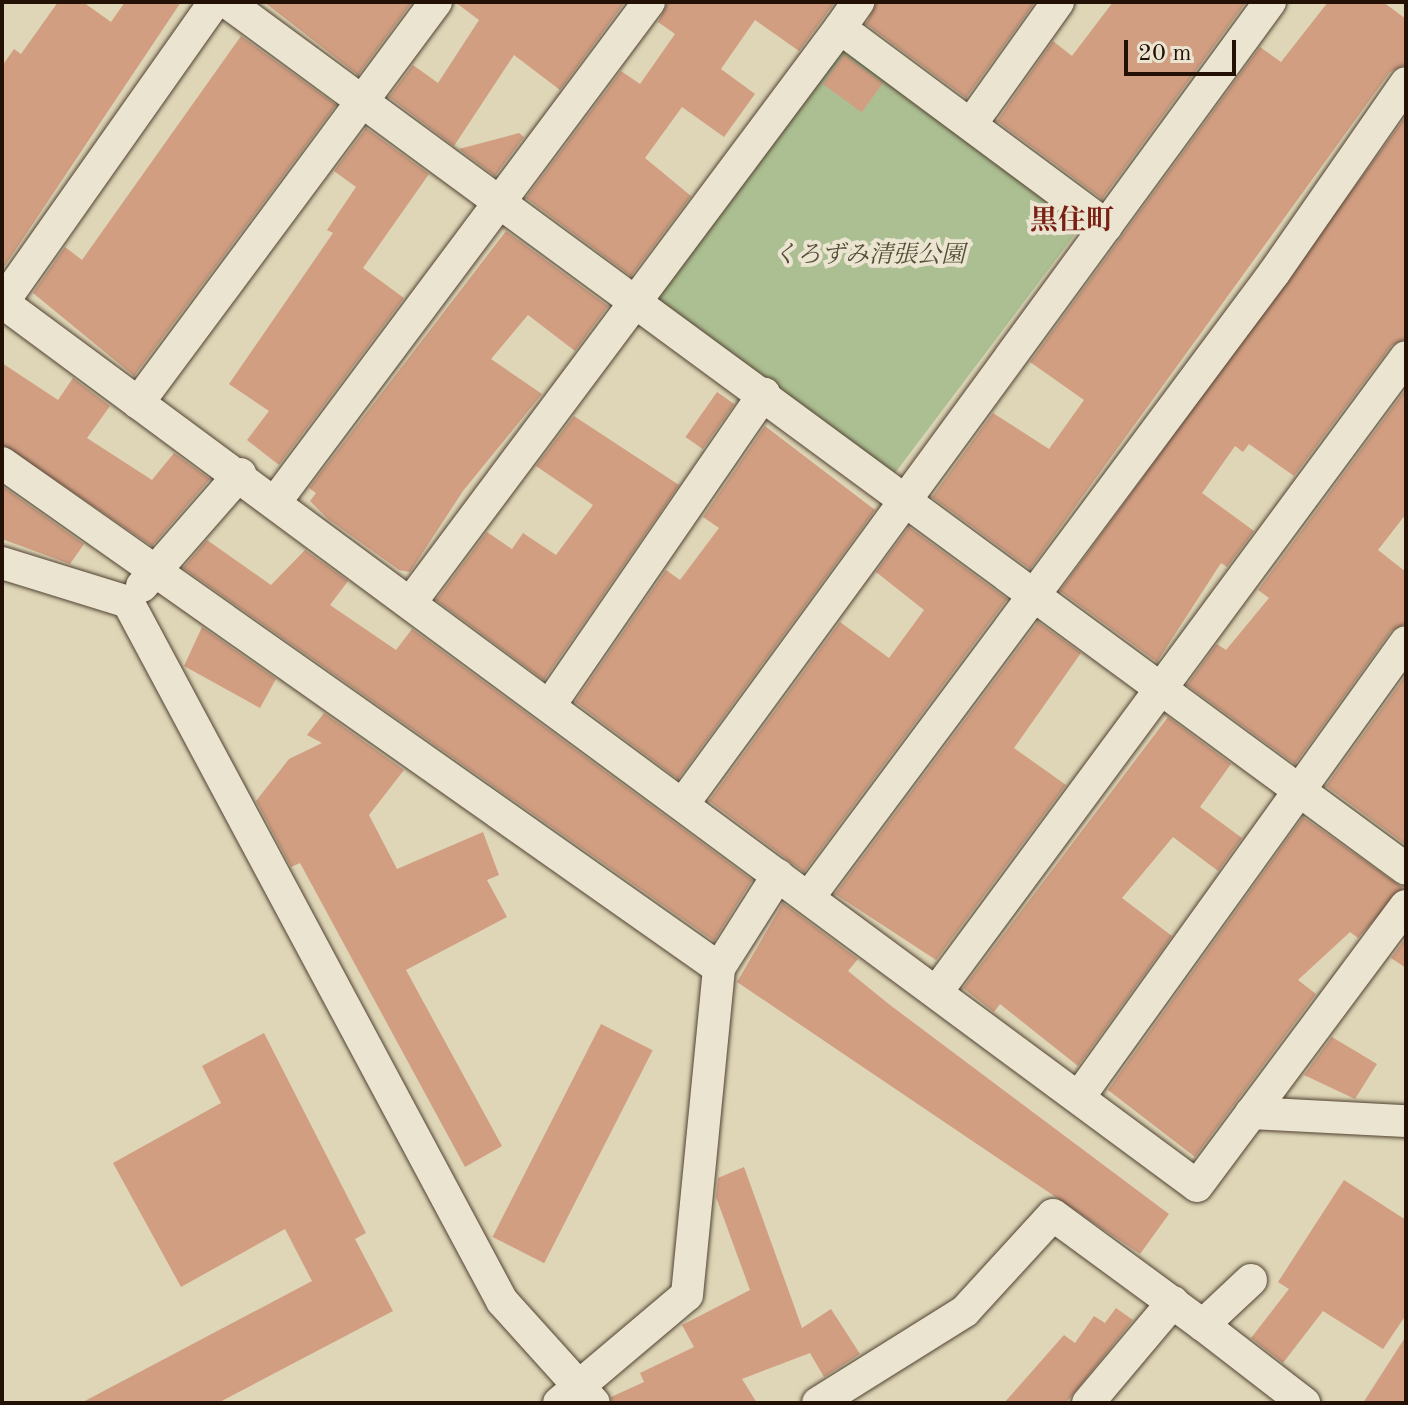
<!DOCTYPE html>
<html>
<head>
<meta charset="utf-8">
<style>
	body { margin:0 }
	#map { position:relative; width:1408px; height:1405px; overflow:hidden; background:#ded6b7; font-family:"Old Standard TT","Noto Serif JP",serif }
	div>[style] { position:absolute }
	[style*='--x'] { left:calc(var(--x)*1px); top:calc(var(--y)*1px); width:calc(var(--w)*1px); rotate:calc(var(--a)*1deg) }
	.green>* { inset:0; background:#acbf92; transform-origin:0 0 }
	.building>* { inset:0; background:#d19e82; transform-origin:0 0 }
	.roads { filter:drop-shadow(0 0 2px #524232) drop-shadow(0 0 2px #524232) }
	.street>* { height:32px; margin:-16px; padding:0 16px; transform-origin:16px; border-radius:16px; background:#eae4d0 }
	span { translate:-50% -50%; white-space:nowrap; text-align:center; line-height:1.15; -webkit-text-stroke:8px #eae4d0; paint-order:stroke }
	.park-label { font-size:24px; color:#544e36; font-style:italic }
	.quarter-label { font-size:28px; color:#7a1f14; font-weight:700 }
	.frame { position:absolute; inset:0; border:4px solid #241105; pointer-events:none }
	.scale { position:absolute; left:1124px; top:40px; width:112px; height:36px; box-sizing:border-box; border:4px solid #241105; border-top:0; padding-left:10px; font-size:24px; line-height:28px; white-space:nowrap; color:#241105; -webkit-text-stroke:6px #eae4d0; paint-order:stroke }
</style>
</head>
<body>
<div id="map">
	<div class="green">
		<div style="left:842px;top:45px;width:300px;height:315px;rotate:37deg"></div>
	</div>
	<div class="building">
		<div style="clip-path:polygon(58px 2px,83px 2px,111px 22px,125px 2px,181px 2px,2px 270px,2px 66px,14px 49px,21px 54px)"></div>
		<div style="clip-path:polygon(264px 2px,412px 2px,358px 75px)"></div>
		<div style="clip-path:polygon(455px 2px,625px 2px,560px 90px,514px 55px,454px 146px,389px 97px,413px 65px,438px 83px,479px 20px)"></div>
		<div style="clip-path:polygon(668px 2px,835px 2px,799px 51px,755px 20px,721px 69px,755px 94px,724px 137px,682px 107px,645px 158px,691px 196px,631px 276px,526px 198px,621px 71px,640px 84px,675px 34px,658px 22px)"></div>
		<div style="clip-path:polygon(877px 2px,1035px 2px,966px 98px,866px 24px)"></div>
		<div style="clip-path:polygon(1113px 2px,1246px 2px,1102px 199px,997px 121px,1053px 41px,1072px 56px)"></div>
		<div style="clip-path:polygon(1328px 2px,1383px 2px,1406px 19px,1406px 64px,1390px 72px,1030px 569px,932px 497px,993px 413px,1049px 449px,1084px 400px,1030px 362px,1260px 47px,1281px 62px)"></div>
		<div style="clip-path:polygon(241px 36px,336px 105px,134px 376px,33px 293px,65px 247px,82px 260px)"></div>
		<div style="left:844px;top:55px;width:48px;height:36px;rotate:36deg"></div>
		<div style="clip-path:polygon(1406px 116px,1406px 338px,1391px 346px,1294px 476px,1249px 444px,1243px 452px,1235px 446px,1202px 493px,1254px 531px,1227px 567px,1221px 563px,1157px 662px,1060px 591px)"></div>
		<div style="clip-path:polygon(366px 128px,429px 174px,363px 268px,404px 298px,279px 465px,247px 440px,269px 411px,229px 384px,333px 233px,327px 230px,356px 187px,334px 171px)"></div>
		<div style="clip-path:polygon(519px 133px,524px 137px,495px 176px,459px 149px)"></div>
		<div style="clip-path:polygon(506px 231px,608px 306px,575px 351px,528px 315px,491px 359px,542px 394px,463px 491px,410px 572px,399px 570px,328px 519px,310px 501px,316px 493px,309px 488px)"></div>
		<div style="clip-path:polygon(2px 363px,58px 400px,73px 378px,110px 406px,87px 438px,152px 480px,174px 453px,210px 479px,152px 546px,2px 444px)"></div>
		<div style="clip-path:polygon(1406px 389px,1406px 514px,1378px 550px,1406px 572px,1406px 623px,1391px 631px,1295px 764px,1187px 685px,1217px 644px,1226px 650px,1269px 598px,1258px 590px)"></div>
		<div style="left:717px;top:392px;width:21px;height:55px;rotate:35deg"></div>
		<div style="clip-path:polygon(574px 416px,679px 485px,544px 680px,436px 600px,487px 532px,512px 549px,523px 533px,556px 555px,593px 505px,536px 466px)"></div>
		<div style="clip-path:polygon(765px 426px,875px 510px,678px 779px,575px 702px,666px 570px,680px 580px,719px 528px,703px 517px)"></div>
		<div style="clip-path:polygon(2px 486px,84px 544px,70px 564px,2px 539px)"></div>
		<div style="clip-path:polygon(909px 527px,1007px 599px,804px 872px,709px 801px,840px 622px,889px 658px,924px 610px,876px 572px)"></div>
		<div style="clip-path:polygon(207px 540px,271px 585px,305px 550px,348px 581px,330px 605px,396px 650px,412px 629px,752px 880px,714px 941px,183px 568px)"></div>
		<div style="clip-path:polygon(1038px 622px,1081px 653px,1014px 748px,1066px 785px,936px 960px,835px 894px)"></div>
		<div style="clip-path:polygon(202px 627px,276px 679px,260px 708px,184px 666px)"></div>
		<div style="clip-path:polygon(1406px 675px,1406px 845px,1326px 786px)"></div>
		<div style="clip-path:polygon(324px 713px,404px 770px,369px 815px,397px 869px,483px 832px,499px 875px,487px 880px,507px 917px,406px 970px,502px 1146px,465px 1167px,300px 863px,291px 867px,256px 801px,289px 759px,322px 743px,307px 735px)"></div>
		<div style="clip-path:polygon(1168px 717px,1231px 764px,1200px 807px,1242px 838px,1218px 871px,1173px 837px,1122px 898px,1172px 936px,1078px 1066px,1000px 1004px,994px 1012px,963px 988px)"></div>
		<div style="clip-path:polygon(1303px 817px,1403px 888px,1358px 938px,1350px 932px,1298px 980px,1316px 994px,1195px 1157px,1108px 1090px)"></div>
		<div style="clip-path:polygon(783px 903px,858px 959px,848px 971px,890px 1005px,1169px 1214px,1140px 1254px,737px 982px)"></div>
		<div style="clip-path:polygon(1406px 938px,1406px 968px,1391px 958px)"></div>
		<div style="left:601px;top:1024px;width:58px;height:239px;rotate:27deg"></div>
		<div style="clip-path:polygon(264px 1033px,366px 1233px,355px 1239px,393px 1311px,218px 1403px,81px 1403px,312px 1281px,285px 1229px,181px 1287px,113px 1163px,221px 1103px,202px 1066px)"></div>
		<div style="clip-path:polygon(1332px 1037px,1377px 1064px,1355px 1099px,1304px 1075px)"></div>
		<div style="clip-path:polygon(744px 1167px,802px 1328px,831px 1309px,860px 1354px,824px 1377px,810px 1353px,742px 1379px,757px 1403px,612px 1403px,611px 1397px,644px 1382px,640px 1373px,694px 1347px,682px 1325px,750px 1290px,716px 1197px,718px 1178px)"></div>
		<div style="clip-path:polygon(1344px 1180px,1406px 1220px,1406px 1315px,1383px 1349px,1323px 1311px,1283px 1363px,1251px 1338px,1289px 1289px,1278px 1282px)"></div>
		<div style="clip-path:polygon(1116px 1308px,1133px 1320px,1066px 1403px,1004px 1403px,1064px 1335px,1075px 1343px,1094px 1316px,1105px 1323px)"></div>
		<div style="clip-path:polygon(1406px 1336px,1406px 1403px,1363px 1403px)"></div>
	</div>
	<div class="roads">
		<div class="street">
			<div style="--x:227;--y:2;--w:1463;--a:36.33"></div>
			<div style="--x:840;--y:28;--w:32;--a:-55"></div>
			<div style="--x:971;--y:124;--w:150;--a:-54.5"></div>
			<div style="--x:2;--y:302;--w:1486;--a:36.49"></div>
			<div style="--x:1197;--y:1186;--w:349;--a:-53.3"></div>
			<div style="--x:3;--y:302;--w:367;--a:-54.8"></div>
			<div style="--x:138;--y:403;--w:500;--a:-53.4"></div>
			<div style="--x:2;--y:463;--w:877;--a:35.16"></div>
			<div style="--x:276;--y:501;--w:623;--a:-53.22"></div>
			<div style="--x:2;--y:563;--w:132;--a:17.2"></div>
			<div style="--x:128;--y:602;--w:793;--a:61.85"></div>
			<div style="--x:502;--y:1301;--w:137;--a:48"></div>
			<div style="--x:142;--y:586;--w:149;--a:-48.8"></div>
			<div style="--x:411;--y:602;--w:717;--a:-53.23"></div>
			<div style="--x:840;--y:28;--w:332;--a:36.6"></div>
			<div style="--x:550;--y:705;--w:378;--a:-55.5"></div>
			<div style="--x:683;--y:804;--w:994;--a:-53.8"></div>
			<div style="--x:809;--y:897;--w:778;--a:-53.31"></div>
			<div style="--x:1274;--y:273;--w:231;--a:-55.2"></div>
			<div style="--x:938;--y:990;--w:787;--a:-53.52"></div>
			<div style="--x:1079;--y:1097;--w:560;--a:-54.3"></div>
			<div style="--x:1251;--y:1113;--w:155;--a:3"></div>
			<div style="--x:1251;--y:1280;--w:66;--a:136.8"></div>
			<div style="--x:1203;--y:1325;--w:128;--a:37.7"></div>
			<div style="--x:559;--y:1403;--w:167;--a:-40.2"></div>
			<div style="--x:687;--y:1295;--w:329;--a:-84.4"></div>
			<div style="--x:719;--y:968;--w:110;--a:-57.6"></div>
			<div style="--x:818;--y:1403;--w:173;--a:-32"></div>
			<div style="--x:965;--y:1311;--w:130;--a:-47.5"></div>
			<div style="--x:1053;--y:1215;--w:186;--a:36.3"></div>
			<div style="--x:1088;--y:1403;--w:132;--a:-49.9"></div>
		</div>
	</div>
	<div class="park-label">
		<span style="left:869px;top:257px">くろずみ清張公園</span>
	</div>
	<div class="quarter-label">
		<span style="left:1072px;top:222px">黒住町</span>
	</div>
	<div class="frame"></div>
	<div class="scale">20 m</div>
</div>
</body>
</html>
